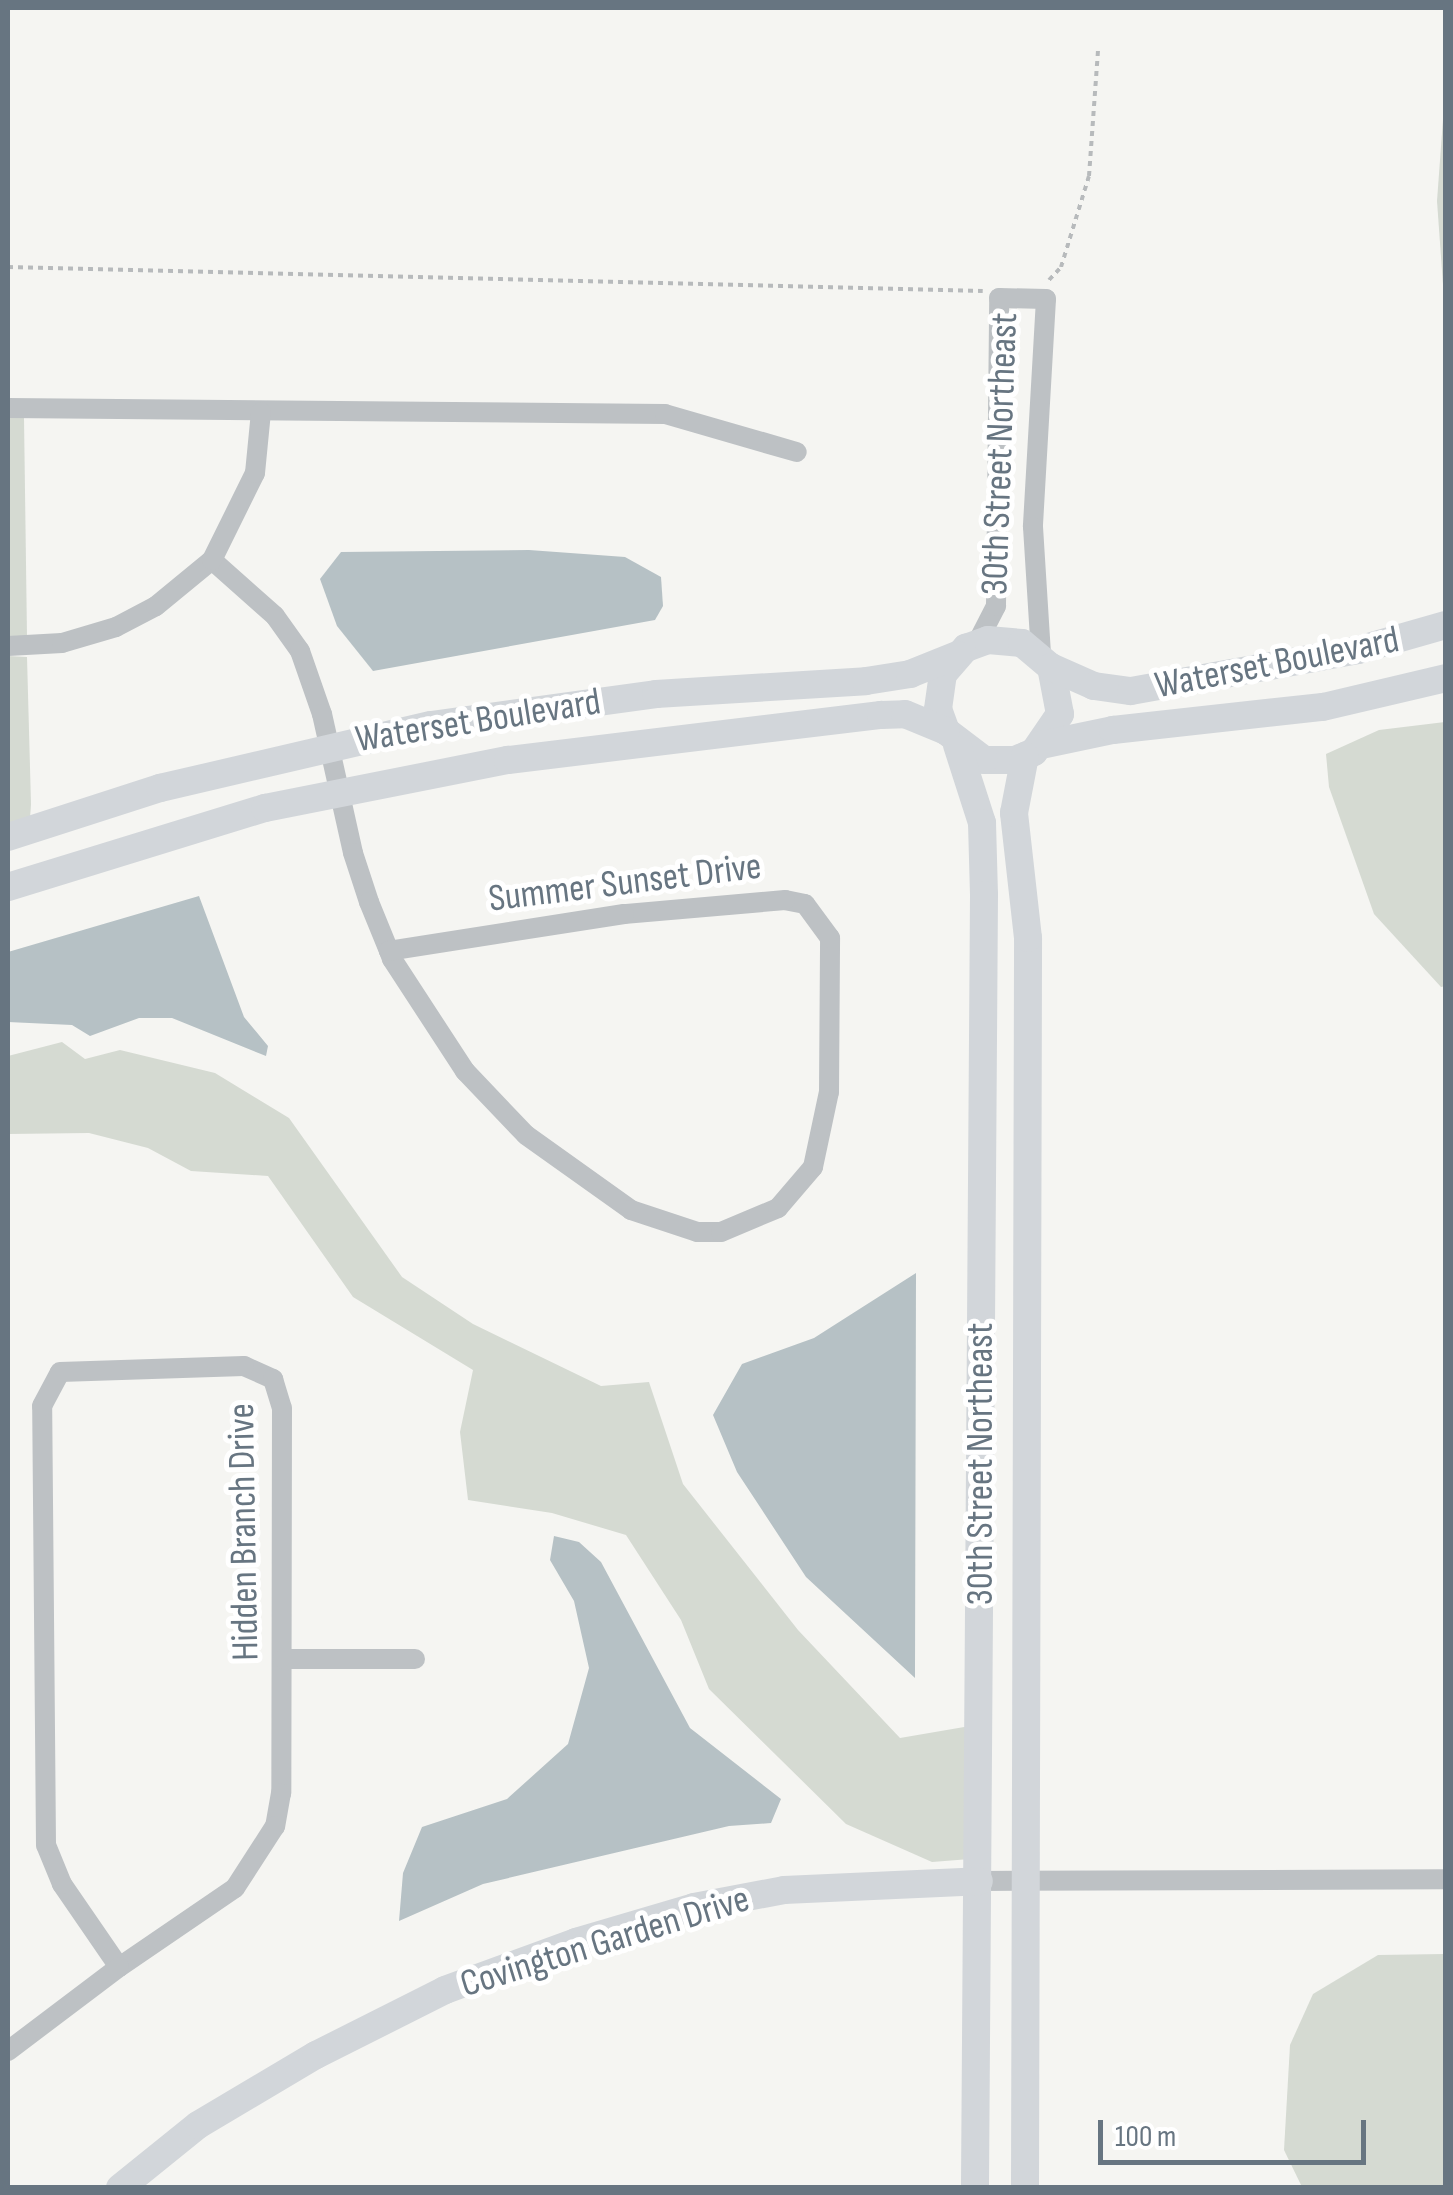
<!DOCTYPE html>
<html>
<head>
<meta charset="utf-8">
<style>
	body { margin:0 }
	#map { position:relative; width:1453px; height:2195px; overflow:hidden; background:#f5f5f2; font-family:"Sofia Sans Condensed",sans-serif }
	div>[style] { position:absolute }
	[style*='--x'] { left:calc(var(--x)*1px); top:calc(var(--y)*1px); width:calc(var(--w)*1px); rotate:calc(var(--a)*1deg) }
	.green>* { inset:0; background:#d5dad2 }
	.water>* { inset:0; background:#b6c1c5 }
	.path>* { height:4px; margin-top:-2px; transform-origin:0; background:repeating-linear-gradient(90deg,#b7babc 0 5px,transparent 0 10px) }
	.street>* { height:20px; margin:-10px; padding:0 10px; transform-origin:10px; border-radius:10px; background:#bdc1c4 }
	.secondary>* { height:28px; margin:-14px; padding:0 14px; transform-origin:14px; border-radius:14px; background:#d2d6da }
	span { translate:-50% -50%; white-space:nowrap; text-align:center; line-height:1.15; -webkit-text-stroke:10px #fff; paint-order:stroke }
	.street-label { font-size:38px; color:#677581 }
	.frame { position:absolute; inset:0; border:10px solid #677581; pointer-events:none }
	.scale { position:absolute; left:1098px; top:2120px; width:268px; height:45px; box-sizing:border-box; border:5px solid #677581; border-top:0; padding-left:12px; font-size:30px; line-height:35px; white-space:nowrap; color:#677581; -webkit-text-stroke:8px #fff; paint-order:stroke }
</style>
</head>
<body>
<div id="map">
	<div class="green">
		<div style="clip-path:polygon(1445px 92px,1445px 313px,1437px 201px)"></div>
		<div style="clip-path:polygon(8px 418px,24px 418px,27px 636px,8px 636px)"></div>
		<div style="clip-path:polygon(8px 656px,27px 657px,31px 804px,30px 819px,8px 827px)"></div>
		<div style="clip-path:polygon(1445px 722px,1446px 986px,1441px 987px,1374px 914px,1329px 787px,1326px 754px,1379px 730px)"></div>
		<div style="clip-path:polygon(62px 1042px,85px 1059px,120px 1050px,215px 1073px,289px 1118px,402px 1277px,473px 1324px,601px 1386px,649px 1382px,683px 1484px,798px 1630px,900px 1738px,970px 1726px,970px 1859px,932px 1862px,846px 1824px,709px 1689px,681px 1620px,626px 1535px,552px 1513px,468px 1500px,460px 1432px,473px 1370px,353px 1297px,268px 1176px,191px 1171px,148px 1148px,89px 1133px,8px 1134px,8px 1056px)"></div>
		<div style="clip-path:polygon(1444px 1954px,1445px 2187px,1302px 2187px,1284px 2150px,1290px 2045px,1313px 1994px,1378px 1955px)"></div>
	</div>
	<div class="water">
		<div style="clip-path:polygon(529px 550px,625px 557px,661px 577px,663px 606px,655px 620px,373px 671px,337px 626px,320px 579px,341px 552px)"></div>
		<div style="clip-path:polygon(199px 896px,244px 1017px,268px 1046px,266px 1056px,172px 1018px,139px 1018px,90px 1036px,72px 1025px,8px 1022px,8px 952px)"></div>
		<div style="clip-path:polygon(916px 1273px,915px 1678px,806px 1577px,737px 1472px,713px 1415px,742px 1364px,814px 1338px)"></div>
		<div style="clip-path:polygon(554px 1536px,579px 1542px,601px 1562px,690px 1728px,781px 1799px,771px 1823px,729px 1826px,483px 1884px,399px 1921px,403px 1873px,422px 1827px,507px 1799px,568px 1744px,589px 1668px,574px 1601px,550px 1560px)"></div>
	</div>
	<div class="path">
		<div style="--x:8;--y:267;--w:975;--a:1.41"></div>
		<div style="--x:1049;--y:280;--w:18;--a:-47"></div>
		<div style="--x:1061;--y:267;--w:95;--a:-72.9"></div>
		<div style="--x:1089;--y:176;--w:127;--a:-85.9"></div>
	</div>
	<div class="street">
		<div style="--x:8;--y:408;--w:657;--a:0.52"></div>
		<div style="--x:665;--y:414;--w:137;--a:16.1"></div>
		<div style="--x:212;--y:560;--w:84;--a:41.6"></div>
		<div style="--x:275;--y:616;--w:43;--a:54.5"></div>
		<div style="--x:300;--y:651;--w:67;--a:70.8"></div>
		<div style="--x:322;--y:714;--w:142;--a:77.4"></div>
		<div style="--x:353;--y:853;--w:52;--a:71.9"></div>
		<div style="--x:369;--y:902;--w:53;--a:67.8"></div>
		<div style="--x:389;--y:951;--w:9;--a:69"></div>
		<div style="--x:392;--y:959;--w:134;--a:56.9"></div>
		<div style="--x:465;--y:1071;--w:88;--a:46.4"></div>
		<div style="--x:526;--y:1135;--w:129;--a:35.5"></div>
		<div style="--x:631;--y:1210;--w:70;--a:18.4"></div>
		<div style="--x:697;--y:1232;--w:24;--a:0"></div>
		<div style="--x:721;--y:1232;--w:62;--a:-22.8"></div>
		<div style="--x:778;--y:1208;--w:54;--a:-49.5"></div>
		<div style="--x:813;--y:1167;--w:77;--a:-78"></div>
		<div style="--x:829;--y:1092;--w:154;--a:-89.6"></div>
		<div style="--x:830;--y:938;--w:42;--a:-126.3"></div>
		<div style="--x:805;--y:904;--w:20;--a:-169"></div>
		<div style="--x:785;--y:900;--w:162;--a:175"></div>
		<div style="--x:624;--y:914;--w:238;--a:171.1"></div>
		<div style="--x:977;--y:643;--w:42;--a:-62.8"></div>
		<div style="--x:996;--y:606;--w:308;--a:-89.4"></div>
		<div style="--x:999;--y:298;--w:47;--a:1.2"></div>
		<div style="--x:1046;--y:299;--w:228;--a:93.3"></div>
		<div style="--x:1033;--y:527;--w:128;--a:86.4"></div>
		<div style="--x:8;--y:646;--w:54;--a:-3.2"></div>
		<div style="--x:62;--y:643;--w:56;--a:-16.5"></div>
		<div style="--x:116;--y:627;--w:45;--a:-27.7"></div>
		<div style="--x:156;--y:606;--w:72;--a:-39.4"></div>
		<div style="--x:212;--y:560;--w:97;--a:-63.7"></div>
		<div style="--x:255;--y:473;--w:61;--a:-84.4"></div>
		<div style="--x:244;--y:1366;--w:32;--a:24"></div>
		<div style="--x:273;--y:1379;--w:30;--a:73"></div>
		<div style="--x:282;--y:1408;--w:385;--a:90.1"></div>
		<div style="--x:281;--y:1793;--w:34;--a:100"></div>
		<div style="--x:275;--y:1826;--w:74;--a:122.8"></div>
		<div style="--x:235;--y:1888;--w:140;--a:145.7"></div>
		<div style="--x:119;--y:1967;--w:101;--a:-124.5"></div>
		<div style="--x:62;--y:1884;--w:42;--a:-112.3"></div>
		<div style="--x:46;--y:1845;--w:439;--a:-90.5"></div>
		<div style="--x:42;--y:1406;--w:38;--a:-62"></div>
		<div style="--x:60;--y:1372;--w:184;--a:-1.9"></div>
		<div style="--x:283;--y:1659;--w:132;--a:0"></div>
		<div style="--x:979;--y:1881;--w:467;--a:-0.2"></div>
		<div style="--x:8;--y:2051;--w:139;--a:-37.1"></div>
	</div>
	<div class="secondary">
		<div style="--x:1051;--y:667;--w:48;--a:79.2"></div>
		<div style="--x:1060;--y:714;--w:46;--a:124.4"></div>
		<div style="--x:1034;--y:752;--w:21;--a:157"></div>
		<div style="--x:1015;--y:760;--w:31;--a:180"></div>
		<div style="--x:984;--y:760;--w:48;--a:-142.7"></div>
		<div style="--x:946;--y:731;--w:23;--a:-110"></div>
		<div style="--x:938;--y:709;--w:35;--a:-82"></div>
		<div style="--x:943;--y:674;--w:35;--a:-49"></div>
		<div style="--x:966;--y:648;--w:23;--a:-20"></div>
		<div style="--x:988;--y:640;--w:34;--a:5"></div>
		<div style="--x:1022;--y:643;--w:38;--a:40"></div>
		<div style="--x:1051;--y:667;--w:47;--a:23.8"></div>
		<div style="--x:1094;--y:686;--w:37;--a:8"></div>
		<div style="--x:1131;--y:691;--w:231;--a:-10.2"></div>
		<div style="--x:1358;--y:650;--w:91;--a:-15.9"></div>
		<div style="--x:957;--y:745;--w:82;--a:72.2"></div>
		<div style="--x:982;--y:823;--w:72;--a:88.4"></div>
		<div style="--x:984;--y:895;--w:1293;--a:90.4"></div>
		<div style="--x:1041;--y:745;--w:74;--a:-11.8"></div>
		<div style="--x:1113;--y:730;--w:211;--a:-6.3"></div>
		<div style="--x:1323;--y:707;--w:126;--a:-13.3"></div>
		<div style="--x:8;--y:837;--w:160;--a:-17.9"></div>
		<div style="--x:160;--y:788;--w:278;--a:-13.1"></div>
		<div style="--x:431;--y:725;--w:227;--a:-7.8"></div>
		<div style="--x:656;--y:694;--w:210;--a:-3.5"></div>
		<div style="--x:866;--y:681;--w:45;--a:-9"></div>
		<div style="--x:910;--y:674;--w:51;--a:-22"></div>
		<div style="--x:8;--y:887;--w:269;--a:-17.1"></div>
		<div style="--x:265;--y:808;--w:248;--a:-11.2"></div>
		<div style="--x:508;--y:760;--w:376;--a:-6.9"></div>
		<div style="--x:881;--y:715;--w:24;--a:-2"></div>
		<div style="--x:905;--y:714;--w:44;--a:22.5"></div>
		<div style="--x:120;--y:2188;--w:100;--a:-38.9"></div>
		<div style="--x:198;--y:2125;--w:137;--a:-30.7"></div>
		<div style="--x:316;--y:2055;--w:144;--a:-26.7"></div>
		<div style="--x:445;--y:1990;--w:140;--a:-20.1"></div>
		<div style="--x:576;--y:1942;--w:123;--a:-16.5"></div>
		<div style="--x:694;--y:1907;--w:92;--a:-10.7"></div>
		<div style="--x:784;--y:1890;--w:195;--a:-2.6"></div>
		<div style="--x:1025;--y:2188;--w:1250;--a:-89.86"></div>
		<div style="--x:1028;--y:938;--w:126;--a:-96.4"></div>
		<div style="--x:1014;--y:813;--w:58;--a:-79.1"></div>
	</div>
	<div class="street-label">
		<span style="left:1000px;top:454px;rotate:-88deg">30th Street Northeast</span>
		<span style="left:1277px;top:663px;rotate:-11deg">Waterset Boulevard</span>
		<span style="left:478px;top:721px;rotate:-9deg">Waterset Boulevard</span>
		<span style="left:625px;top:883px;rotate:-7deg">Summer Sunset Drive</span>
		<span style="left:981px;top:1464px;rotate:-90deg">30th Street Northeast</span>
		<span style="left:244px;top:1532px;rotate:-91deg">Hidden Branch Drive</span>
		<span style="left:605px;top:1942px;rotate:-17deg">Covington Garden Drive</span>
	</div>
	<div class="frame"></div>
	<div class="scale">100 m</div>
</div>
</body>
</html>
